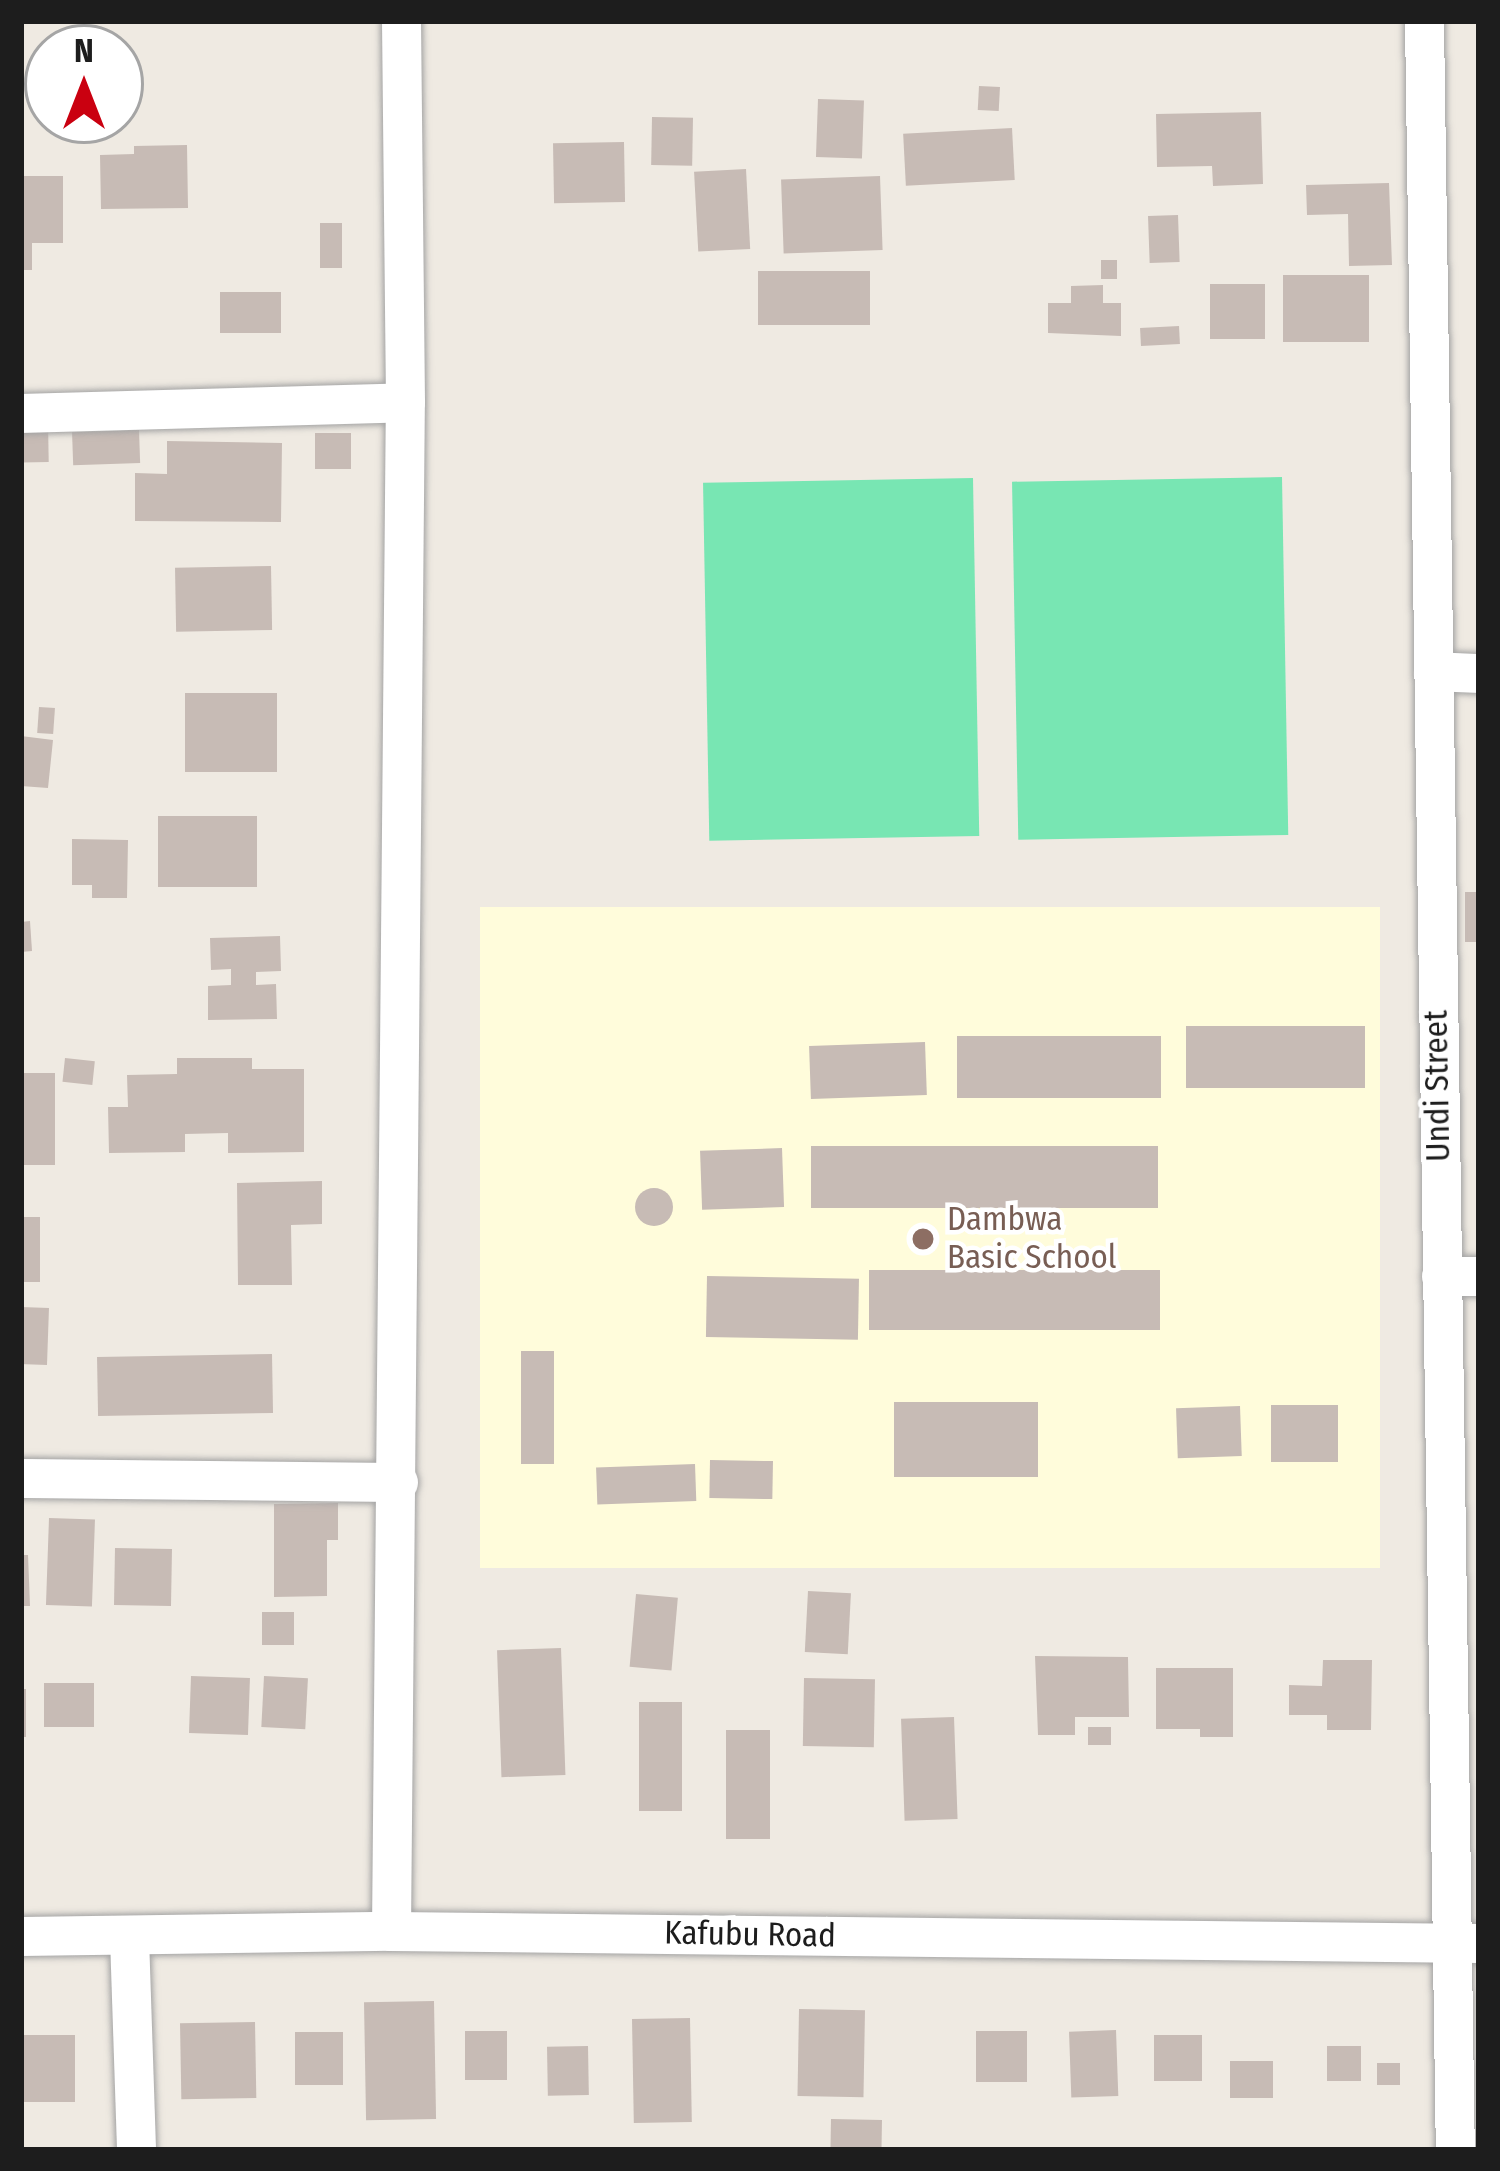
<!DOCTYPE html>
<html>
<head>
<meta charset="utf-8">
<style>
	body { margin:0 }
	#map { position:relative; width:1500px; height:2171px; overflow:hidden; background:#efeae2; font-family:"Fira Sans Condensed",sans-serif }
	div>[style] { position:absolute }
	[style*='--x'] { left:calc(var(--x)*1px); top:calc(var(--y)*1px); width:calc(var(--w)*1px); rotate:calc(var(--a)*1deg) }
	.education>* { inset:0; background:#fffcdb; transform-origin:0 0 }
	.pitch>* { inset:0; background:#78e6b3; transform-origin:0 0 }
	.building>* { inset:0; background:#c7bbb5; transform-origin:0 0 }
	.round { border-radius:50% }
	.roads { filter:drop-shadow(0 0 3px #a4a4a4) drop-shadow(0 0 3px #a4a4a4) }
	.street>* { height:39px; margin:-19.5px; padding:0 19.5px; transform-origin:19.5px; border-radius:19.5px; background:#fff }
	.dots>* { width:33px; height:33px; translate:-50% -50%; box-sizing:border-box; border:6px solid #fff; border-radius:50% }
	span { translate:-50% -50%; white-space:nowrap; text-align:center; line-height:1.15; -webkit-text-stroke:9px #fff; paint-order:stroke }
	.street-label { font-size:33px; color:#1d1d1d }
	.education-label { font-size:33px; color:#785e54 }
	.left { translate:0 -50%; text-align:left }
	.frame { position:absolute; inset:0; border:24px solid #1d1d1d; pointer-events:none }
	.north { position:absolute; left:24px; top:24px; width:120px; height:120px; box-sizing:border-box; background:#fff; border:3px solid #a5a5a5; border-radius:50%; rotate:0deg; font-size:33px; font-weight:700; line-height:48px; text-align:center; color:#1d1d1d }
	.north::after { content:''; display:block; margin:auto; width:42px; height:54px; background:#ca0010; clip-path:polygon(50% 0,100% 100%,50% 72%,0 100%) }
</style>
</head>
<body>
<div id="map">
	<div class="education">
		<div style="left:480px;top:907px;width:900px;height:661px"></div>
	</div>
	<div class="pitch">
		<div style="left:1282px;top:477px;width:358px;height:270px;rotate:89deg"></div>
		<div style="left:973px;top:478px;width:358px;height:270px;rotate:89deg"></div>
	</div>
	<div class="building">
		<div style="left:979px;top:86px;width:21px;height:24px;rotate:3deg"></div>
		<div style="left:818px;top:99px;width:46px;height:58px;rotate:2deg"></div>
		<div style="clip-path:polygon(1261px 112px,1263px 184px,1213px 186px,1212px 166px,1157px 167px,1156px 114px)"></div>
		<div style="left:652px;top:117px;width:41px;height:48px;rotate:1deg"></div>
		<div style="left:1012px;top:128px;width:52px;height:109px;rotate:87deg"></div>
		<div style="left:624px;top:142px;width:60px;height:71px;rotate:89deg"></div>
		<div style="clip-path:polygon(187px 145px,188px 208px,101px 209px,100px 155px,134px 154px,134px 146px)"></div>
		<div style="left:746px;top:169px;width:80px;height:52px;rotate:87deg"></div>
		<div style="clip-path:polygon(21px 176px,63px 176px,63px 243px,32px 243px,32px 270px,21px 270px)"></div>
		<div style="left:880px;top:176px;width:74px;height:99px;rotate:88deg"></div>
		<div style="clip-path:polygon(1389px 183px,1392px 265px,1349px 266px,1348px 214px,1307px 215px,1306px 185px)"></div>
		<div style="left:1178px;top:215px;width:47px;height:30px;rotate:88deg"></div>
		<div style="left:320px;top:223px;width:22px;height:45px"></div>
		<div style="left:1101px;top:260px;width:16px;height:19px"></div>
		<div style="left:758px;top:271px;width:112px;height:54px"></div>
		<div style="left:1369px;top:275px;width:67px;height:86px;rotate:90deg"></div>
		<div style="left:1265px;top:284px;width:55px;height:55px;rotate:90deg"></div>
		<div style="clip-path:polygon(1103px 285px,1103px 303px,1121px 303px,1121px 336px,1048px 333px,1048px 303px,1071px 303px,1071px 286px)"></div>
		<div style="left:220px;top:292px;width:61px;height:41px"></div>
		<div style="left:1179px;top:326px;width:18px;height:39px;rotate:87deg"></div>
		<div style="left:48px;top:421px;width:41px;height:27px;rotate:89deg"></div>
		<div style="left:139px;top:430px;width:33px;height:67px;rotate:88deg"></div>
		<div style="left:315px;top:433px;width:36px;height:36px"></div>
		<div style="clip-path:polygon(167px 441px,282px 443px,281px 522px,135px 521px,135px 473px,167px 474px)"></div>
		<div style="left:271px;top:566px;width:64px;height:96px;rotate:89deg"></div>
		<div style="left:277px;top:693px;width:79px;height:92px;rotate:90deg"></div>
		<div style="left:39px;top:707px;width:16px;height:26px;rotate:4deg"></div>
		<div style="clip-path:polygon(21px 736px,53px 740px,48px 788px,21px 786px)"></div>
		<div style="left:158px;top:816px;width:99px;height:71px"></div>
		<div style="clip-path:polygon(72px 839px,128px 840px,127px 898px,92px 898px,92px 885px,72px 885px)"></div>
		<div style="left:1465px;top:892px;width:14px;height:50px"></div>
		<div style="clip-path:polygon(30px 921px,32px 951px,21px 952px,21px 922px)"></div>
		<div style="clip-path:polygon(280px 936px,281px 971px,256px 972px,256px 985px,276px 984px,277px 1019px,208px 1020px,208px 986px,231px 985px,231px 969px,211px 970px,210px 938px)"></div>
		<div style="left:1186px;top:1026px;width:179px;height:62px"></div>
		<div style="left:1161px;top:1036px;width:62px;height:204px;rotate:90deg"></div>
		<div style="left:925px;top:1042px;width:53px;height:116px;rotate:88deg"></div>
		<div style="left:65px;top:1058px;width:30px;height:24px;rotate:6deg"></div>
		<div style="clip-path:polygon(177px 1058px,252px 1058px,252px 1069px,304px 1069px,304px 1152px,228px 1153px,228px 1133px,185px 1134px,185px 1152px,109px 1153px,108px 1107px,128px 1107px,127px 1075px,177px 1074px)"></div>
		<div style="left:21px;top:1073px;width:34px;height:92px"></div>
		<div style="left:1158px;top:1146px;width:62px;height:347px;rotate:90deg"></div>
		<div style="left:782px;top:1148px;width:59px;height:82px;rotate:88deg"></div>
		<div style="clip-path:polygon(322px 1181px,322px 1224px,291px 1225px,292px 1285px,238px 1285px,237px 1183px)"></div>
		<div class="round" style="left:635px;top:1188px;width:38px;height:38px"></div>
		<div style="left:21px;top:1217px;width:19px;height:65px"></div>
		<div style="left:869px;top:1270px;width:291px;height:60px"></div>
		<div style="left:707px;top:1276px;width:152px;height:61px;rotate:1deg"></div>
		<div style="left:21px;top:1307px;width:28px;height:57px;rotate:2deg"></div>
		<div style="left:521px;top:1351px;width:33px;height:113px"></div>
		<div style="left:272px;top:1354px;width:59px;height:175px;rotate:89deg"></div>
		<div style="left:894px;top:1402px;width:144px;height:75px"></div>
		<div style="left:1271px;top:1405px;width:67px;height:57px"></div>
		<div style="left:1240px;top:1406px;width:50px;height:64px;rotate:88deg"></div>
		<div style="left:710px;top:1460px;width:63px;height:38px;rotate:1deg"></div>
		<div style="left:695px;top:1464px;width:37px;height:99px;rotate:88deg"></div>
		<div style="clip-path:polygon(338px 1503px,338px 1540px,327px 1540px,327px 1596px,274px 1597px,274px 1504px)"></div>
		<div style="left:49px;top:1518px;width:46px;height:87px;rotate:2deg"></div>
		<div style="left:115px;top:1548px;width:57px;height:57px;rotate:1deg"></div>
		<div style="clip-path:polygon(21px 1555px,28px 1555px,30px 1606px,21px 1606px)"></div>
		<div style="left:808px;top:1591px;width:43px;height:61px;rotate:3deg"></div>
		<div style="left:636px;top:1594px;width:42px;height:73px;rotate:5deg"></div>
		<div style="left:262px;top:1612px;width:32px;height:33px"></div>
		<div style="left:561px;top:1648px;width:127px;height:64px;rotate:88deg"></div>
		<div style="clip-path:polygon(1035px 1656px,1128px 1657px,1129px 1717px,1075px 1717px,1075px 1735px,1038px 1735px)"></div>
		<div style="clip-path:polygon(1323px 1660px,1372px 1660px,1371px 1730px,1327px 1730px,1327px 1715px,1289px 1715px,1289px 1685px,1322px 1686px)"></div>
		<div style="clip-path:polygon(1156px 1668px,1233px 1668px,1233px 1737px,1200px 1737px,1200px 1729px,1156px 1729px)"></div>
		<div style="left:191px;top:1676px;width:59px;height:57px;rotate:2deg"></div>
		<div style="left:264px;top:1676px;width:44px;height:51px;rotate:3deg"></div>
		<div style="left:804px;top:1678px;width:71px;height:68px;rotate:1deg"></div>
		<div style="left:44px;top:1683px;width:50px;height:44px"></div>
		<div style="left:21px;top:1689px;width:5px;height:48px"></div>
		<div style="left:639px;top:1702px;width:43px;height:109px"></div>
		<div style="left:954px;top:1717px;width:102px;height:53px;rotate:88deg"></div>
		<div style="left:1088px;top:1727px;width:23px;height:18px"></div>
		<div style="left:726px;top:1730px;width:44px;height:109px"></div>
		<div style="left:434px;top:2001px;width:118px;height:70px;rotate:89deg"></div>
		<div style="left:799px;top:2009px;width:66px;height:87px;rotate:1deg"></div>
		<div style="left:690px;top:2018px;width:104px;height:58px;rotate:89deg"></div>
		<div style="left:255px;top:2022px;width:76px;height:75px;rotate:89deg"></div>
		<div style="left:1116px;top:2030px;width:66px;height:47px;rotate:88deg"></div>
		<div style="left:465px;top:2031px;width:42px;height:49px"></div>
		<div style="left:976px;top:2031px;width:51px;height:51px"></div>
		<div style="left:295px;top:2032px;width:48px;height:53px"></div>
		<div style="left:21px;top:2035px;width:54px;height:67px"></div>
		<div style="left:1154px;top:2035px;width:48px;height:46px"></div>
		<div style="left:588px;top:2046px;width:49px;height:41px;rotate:89deg"></div>
		<div style="left:1327px;top:2046px;width:34px;height:35px"></div>
		<div style="left:1230px;top:2061px;width:43px;height:37px"></div>
		<div style="left:1377px;top:2063px;width:23px;height:22px"></div>
		<div style="left:831px;top:2119px;width:51px;height:31px;rotate:1deg"></div>
	</div>
	<div class="roads">
		<div class="street">
			<div style="--x:1424;--y:21;--w:2129;--a:89.17"></div>
			<div style="--x:21;--y:413;--w:384;--a:-1.6"></div>
			<div style="--x:1433;--y:671;--w:46;--a:2.5"></div>
			<div style="--x:1441;--y:1276;--w:38;--a:0"></div>
			<div style="--x:21;--y:1478;--w:377;--a:0.6"></div>
			<div style="--x:391;--y:1931;--w:1529;--a:-89.48"></div>
			<div style="--x:405;--y:402;--w:381;--a:-90.6"></div>
			<div style="--x:21;--y:1936;--w:370;--a:-0.8"></div>
			<div style="--x:391;--y:1931;--w:1088;--a:0.63"></div>
			<div style="--x:129;--y:1937;--w:213;--a:88.1"></div>
		</div>
	</div>
	<div class="dots">
		<div style="left:923px;top:1239px;background:#8d6e63"></div>
	</div>
	<div class="street-label">
		<span style="left:1438px;top:1086px;rotate:-91deg">Undi Street</span>
		<span style="left:750px;top:1935px;rotate:1deg">Kafubu Road</span>
	</div>
	<div class="education-label">
		<span class="left" style="left:947px;top:1239px">Dambwa<br>Basic School</span>
	</div>
	<div class="frame"></div>
	<div class="north">N</div>
</div>
</body>
</html>
